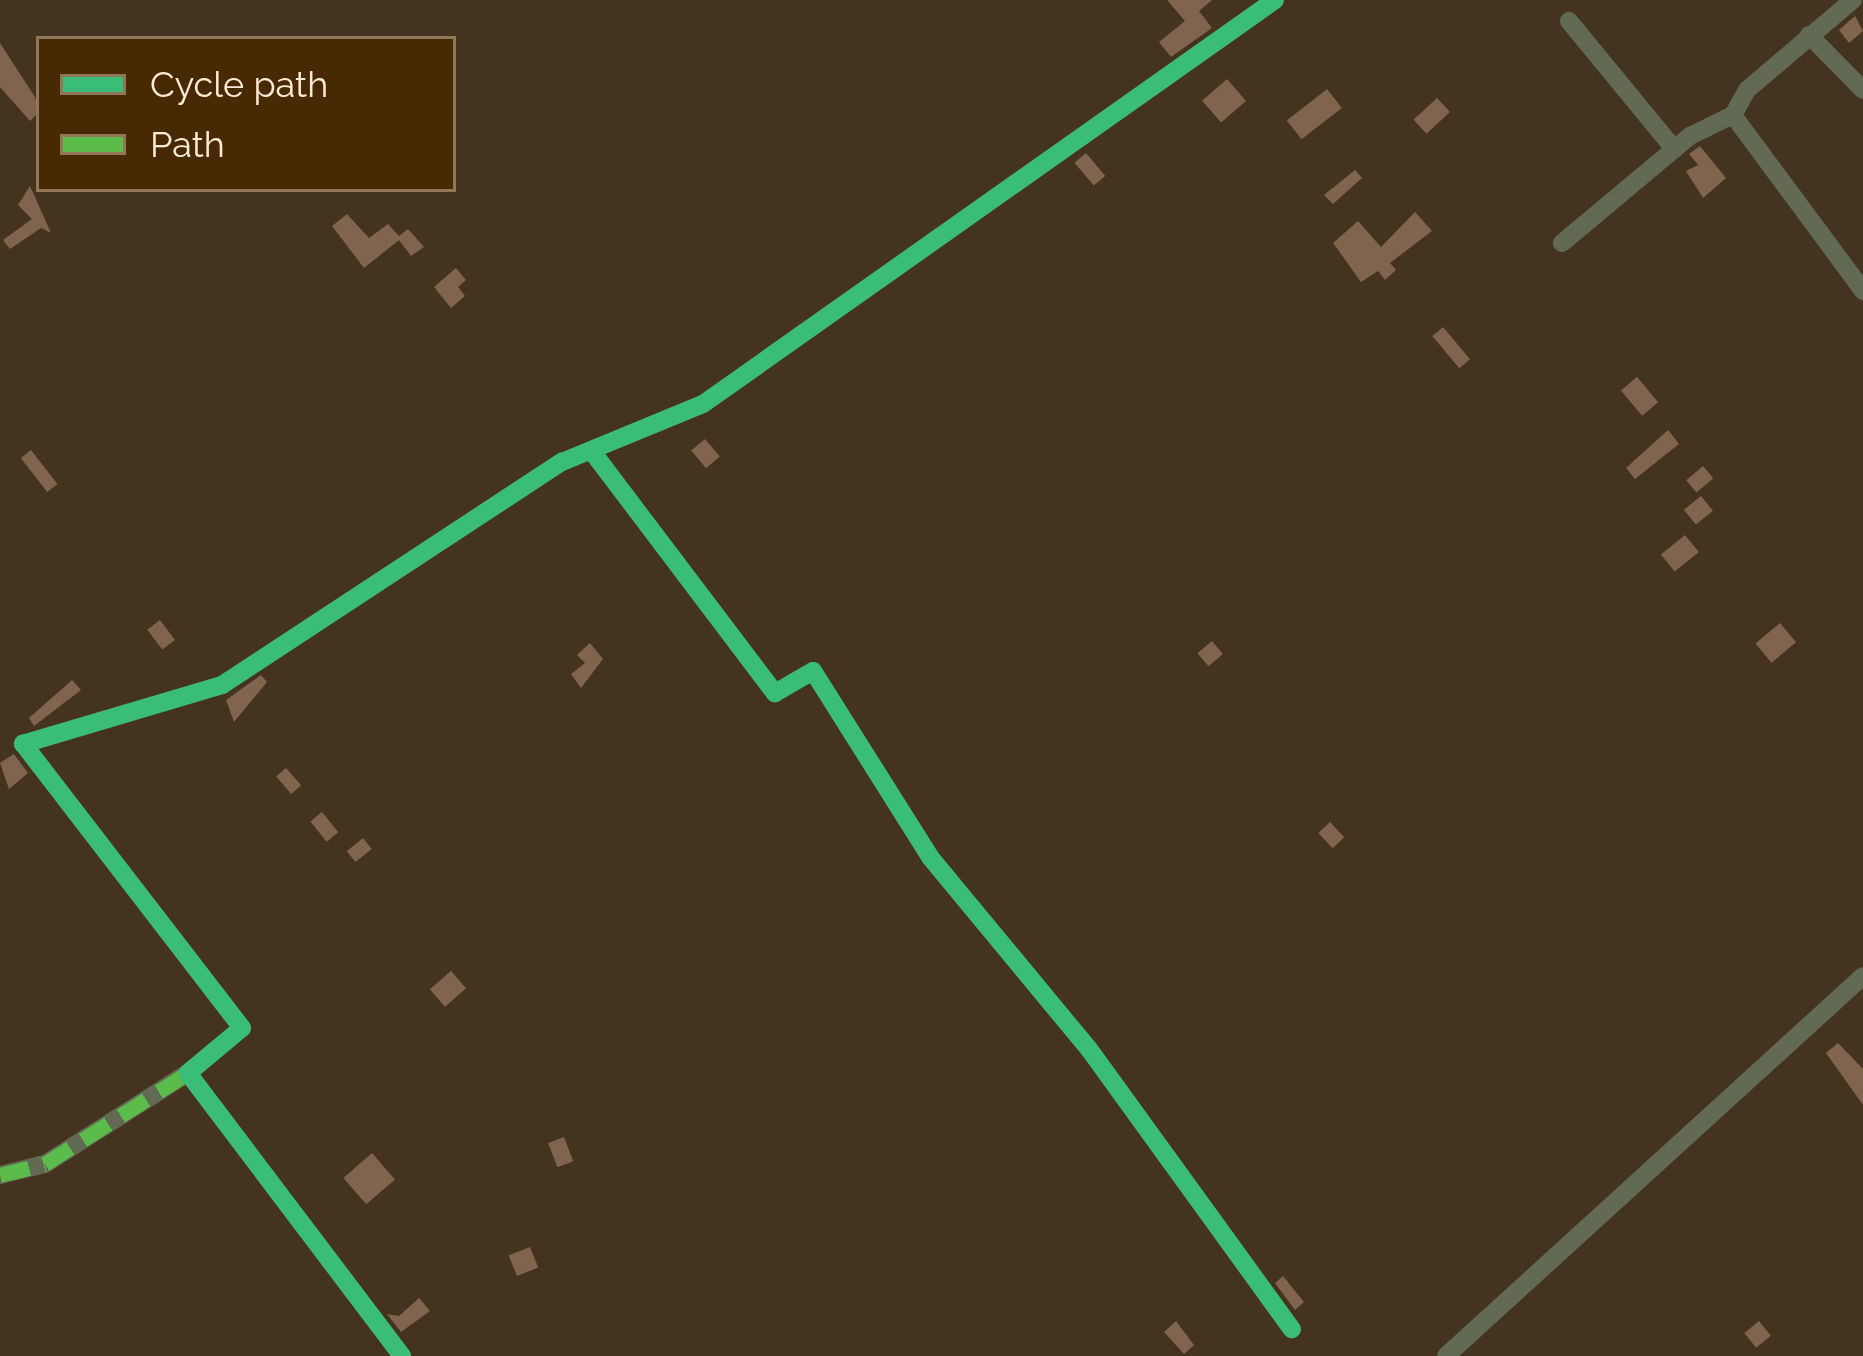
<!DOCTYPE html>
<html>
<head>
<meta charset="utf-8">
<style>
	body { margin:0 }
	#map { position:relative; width:1863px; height:1356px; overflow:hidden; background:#43331f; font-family:Raleway,sans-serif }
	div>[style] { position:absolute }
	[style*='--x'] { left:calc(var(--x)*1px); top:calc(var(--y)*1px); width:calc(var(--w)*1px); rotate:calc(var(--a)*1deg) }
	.building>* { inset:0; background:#81644e; transform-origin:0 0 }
	.street>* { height:18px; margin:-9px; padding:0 9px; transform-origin:9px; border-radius:9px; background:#636a53 }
	.quiet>* { height:15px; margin-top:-7.5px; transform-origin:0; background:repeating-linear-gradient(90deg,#5cbc4b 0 30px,transparent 0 45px) }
	.cycleway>* { height:18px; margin:-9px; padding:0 9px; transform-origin:9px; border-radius:9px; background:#3abd76 }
	span { translate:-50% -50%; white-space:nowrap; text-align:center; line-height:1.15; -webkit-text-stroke:12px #472a03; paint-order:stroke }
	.legend { position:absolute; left:36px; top:36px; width:420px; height:156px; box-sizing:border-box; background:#472a03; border:3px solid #907758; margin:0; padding:15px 21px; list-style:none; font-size:36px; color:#fdead7 }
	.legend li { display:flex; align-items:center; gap:24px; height:60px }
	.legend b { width:60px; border:3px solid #907758 }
</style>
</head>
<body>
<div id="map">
	<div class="building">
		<div style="clip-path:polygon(1167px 0,1212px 0,1199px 11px,1212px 28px,1171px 57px,1159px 42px,1185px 21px)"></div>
		<div style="clip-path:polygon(1855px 16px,1863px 31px,1849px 43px,1839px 30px)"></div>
		<div style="clip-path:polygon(0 43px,35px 97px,39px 112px,30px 121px,0 87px)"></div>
		<div style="left:1227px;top:79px;width:29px;height:33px;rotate:49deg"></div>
		<div style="left:1327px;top:89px;width:24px;height:51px;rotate:52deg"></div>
		<div style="left:1437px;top:98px;width:19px;height:32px;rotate:47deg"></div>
		<div style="clip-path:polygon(1700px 146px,1726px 178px,1703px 198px,1686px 171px,1698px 165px,1689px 154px)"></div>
		<div style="left:1086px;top:153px;width:30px;height:15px;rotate:50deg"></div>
		<div style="clip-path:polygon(1355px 170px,1362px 178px,1333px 204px,1324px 195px)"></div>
		<div style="clip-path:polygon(30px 186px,51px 233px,41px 228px,10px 249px,3px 240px,32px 219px,18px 205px)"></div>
		<div style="clip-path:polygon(1415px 212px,1432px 231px,1390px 263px,1396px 270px,1385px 280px,1378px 271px,1361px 282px,1333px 243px,1358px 221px,1381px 247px)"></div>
		<div style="clip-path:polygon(347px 214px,369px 238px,388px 224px,399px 236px,408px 229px,424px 247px,411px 256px,399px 240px,364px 268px,332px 226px)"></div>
		<div style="clip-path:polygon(456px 268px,466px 280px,458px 287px,465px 296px,451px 308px,434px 287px)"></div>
		<div style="left:1443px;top:327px;width:42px;height:14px;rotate:50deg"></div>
		<div style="left:1637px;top:377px;width:33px;height:21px;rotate:50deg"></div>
		<div style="clip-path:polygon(1668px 430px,1679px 444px,1635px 479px,1626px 468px)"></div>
		<div style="left:705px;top:439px;width:23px;height:18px;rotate:50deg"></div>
		<div style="left:31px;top:450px;width:43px;height:13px;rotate:52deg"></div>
		<div style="left:1703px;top:466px;width:16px;height:22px;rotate:50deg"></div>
		<div style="left:1701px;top:496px;width:19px;height:22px;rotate:51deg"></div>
		<div style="left:1685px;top:535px;width:22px;height:31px;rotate:51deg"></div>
		<div style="left:160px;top:620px;width:25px;height:16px;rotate:53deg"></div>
		<div style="left:1780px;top:623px;width:25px;height:32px;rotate:50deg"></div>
		<div style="left:1212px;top:641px;width:17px;height:19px;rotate:50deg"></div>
		<div style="clip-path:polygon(590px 643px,603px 659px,581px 688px,571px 674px,585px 663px,577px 655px)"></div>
		<div style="clip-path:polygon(261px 675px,267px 682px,234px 722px,226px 700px)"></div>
		<div style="clip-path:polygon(72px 680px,81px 690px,34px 726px,29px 718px)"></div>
		<div style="clip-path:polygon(14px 754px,28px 773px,9px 789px,0 763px)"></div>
		<div style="left:286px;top:768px;width:23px;height:13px;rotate:49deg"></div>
		<div style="left:322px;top:812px;width:26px;height:15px;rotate:51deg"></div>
		<div style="left:1330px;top:822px;width:21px;height:16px;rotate:47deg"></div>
		<div style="left:363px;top:838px;width:14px;height:21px;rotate:51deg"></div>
		<div style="left:451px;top:971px;width:23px;height:28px;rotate:49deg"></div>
		<div style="clip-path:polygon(1838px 1043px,1863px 1069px,1863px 1105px,1826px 1053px)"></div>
		<div style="left:564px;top:1137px;width:26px;height:17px;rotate:69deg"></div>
		<div style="left:372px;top:1153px;width:35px;height:38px;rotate:49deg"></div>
		<div style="left:530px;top:1247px;width:22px;height:23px;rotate:68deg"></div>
		<div style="clip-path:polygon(1283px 1276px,1304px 1302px,1295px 1310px,1275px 1283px)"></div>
		<div style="clip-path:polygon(419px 1298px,430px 1311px,401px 1332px,387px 1314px,399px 1316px)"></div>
		<div style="clip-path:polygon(1176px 1321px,1194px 1345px,1184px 1354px,1164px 1332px)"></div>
		<div style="left:1759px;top:1321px;width:19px;height:19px;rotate:51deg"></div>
	</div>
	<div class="street">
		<div style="--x:1853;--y:0;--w:139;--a:139.7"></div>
		<div style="--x:1747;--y:90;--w:29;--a:119"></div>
		<div style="--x:1733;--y:115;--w:219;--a:53.5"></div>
		<div style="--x:1569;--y:21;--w:166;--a:50.6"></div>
		<div style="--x:1809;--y:35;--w:77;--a:45.5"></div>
		<div style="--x:1562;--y:243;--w:167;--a:-39.9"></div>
		<div style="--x:1690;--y:136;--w:48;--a:-26"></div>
		<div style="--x:594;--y:454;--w:300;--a:52.9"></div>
		<div style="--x:775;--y:693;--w:44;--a:-30.1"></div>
		<div style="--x:813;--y:671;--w:220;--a:57.8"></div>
		<div style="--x:930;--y:857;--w:249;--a:50.4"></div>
		<div style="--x:1089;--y:1049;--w:346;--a:54.1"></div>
		<div style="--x:0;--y:1175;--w:46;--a:-13.7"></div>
		<div style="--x:45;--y:1164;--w:169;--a:-32.5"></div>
		<div style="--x:402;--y:1356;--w:355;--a:-127.1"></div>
		<div style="--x:188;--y:1073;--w:70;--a:-39.8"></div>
		<div style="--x:242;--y:1028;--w:359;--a:-127.6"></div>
		<div style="--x:23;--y:744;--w:208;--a:-16.5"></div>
		<div style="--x:222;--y:685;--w:407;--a:-33.3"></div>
		<div style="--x:562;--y:462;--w:152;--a:-22.4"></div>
		<div style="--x:703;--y:404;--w:700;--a:-35.23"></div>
		<div style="--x:1446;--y:1356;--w:564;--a:-42.34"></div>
	</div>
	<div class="quiet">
		<div style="--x:0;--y:1175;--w:46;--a:-13.7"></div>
		<div style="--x:45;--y:1164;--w:169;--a:-32.5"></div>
	</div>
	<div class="cycleway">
		<div style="--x:594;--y:454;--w:300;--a:52.9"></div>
		<div style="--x:775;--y:693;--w:44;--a:-30.1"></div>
		<div style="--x:813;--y:671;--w:220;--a:57.8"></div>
		<div style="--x:930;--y:857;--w:249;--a:50.4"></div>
		<div style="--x:1089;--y:1049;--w:346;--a:54.1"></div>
		<div style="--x:402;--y:1356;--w:355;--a:-127.1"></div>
		<div style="--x:188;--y:1073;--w:70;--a:-39.8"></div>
		<div style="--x:242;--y:1028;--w:359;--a:-127.6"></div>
		<div style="--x:23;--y:744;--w:208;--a:-16.5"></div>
		<div style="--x:222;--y:685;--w:407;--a:-33.3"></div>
		<div style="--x:562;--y:462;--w:152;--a:-22.4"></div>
		<div style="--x:703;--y:404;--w:700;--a:-35.23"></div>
	</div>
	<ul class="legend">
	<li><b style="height:15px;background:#3abd76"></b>Cycle path</li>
	<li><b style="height:15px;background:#5cbc4b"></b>Path</li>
	</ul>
</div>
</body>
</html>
